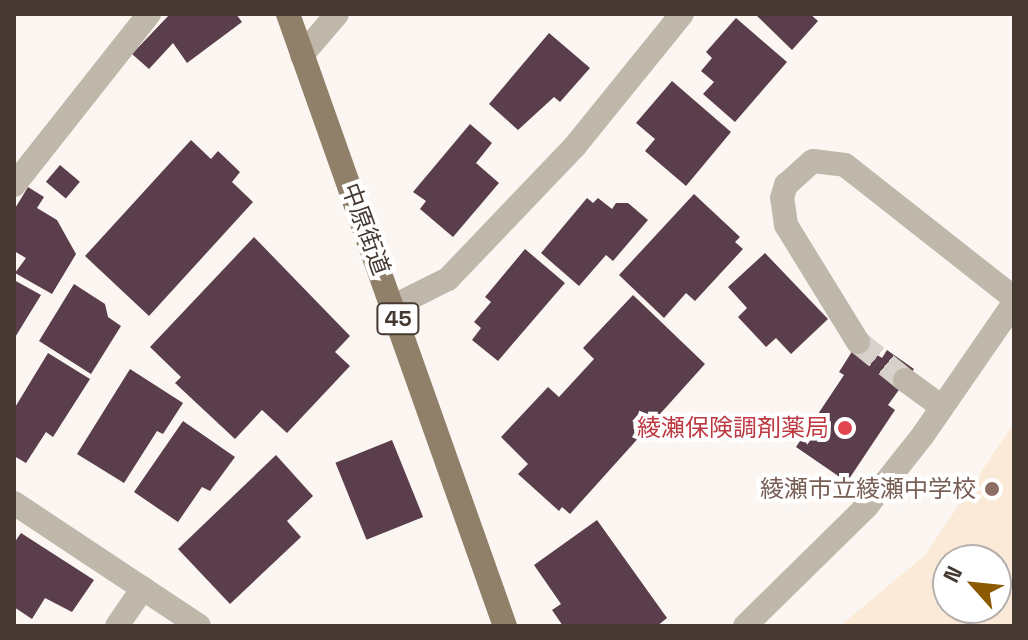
<!DOCTYPE html>
<html>
<head>
<meta charset="utf-8">
<style>
	body { margin:0 }
	#map { position:relative; width:1028px; height:640px; overflow:hidden; background:#fcf6f2; font-family:"Space Grotesk","Noto Sans JP",sans-serif }
	div>[style] { position:absolute }
	[style*='--x'] { left:calc(var(--x)*1px); top:calc(var(--y)*1px); width:calc(var(--w)*1px); rotate:calc(var(--a)*1deg) }
	.education>* { inset:0; background:#fbead8 }
	.building>* { inset:0; background:#5b3e4b; transform-origin:0 0 }
	.minor-tunnel>* { height:24px; margin-top:-12px; transform-origin:0; background:repeating-linear-gradient(90deg,#d7d0cb 0 24px,transparent 0 36px) }
	.minor>* { height:24px; margin:-12px; padding:0 12px; transform-origin:12px; border-radius:12px; background:#bfb7aa }
	.major>* { height:24px; margin:-12px; padding:0 12px; transform-origin:12px; border-radius:12px; background:#908069 }
	.dots>* { width:22px; height:22px; translate:-50% -50%; box-sizing:border-box; border:4px solid #fff; border-radius:50% }
	span { translate:-50% -50%; white-space:nowrap; text-align:center; line-height:1.15; -webkit-text-stroke:8px #fff; paint-order:stroke }
	.shield-label span { padding:2px 6px; background:#fff; border:2px solid; border-radius:6px; -webkit-text-stroke-width:0 }
	.shield-label { font-size:22px; color:#453931; font-weight:700 }
	.street-label { font-size:24px; color:#453931 }
	.health-label { font-size:24px; color:#be3a42 }
	.right { translate:-100% -50%; text-align:right }
	.education-label { font-size:24px; color:#785e54 }
	.frame { position:absolute; inset:0; border:16px solid #453931; pointer-events:none }
	.north { position:absolute; left:932px; top:544px; width:80px; height:80px; box-sizing:border-box; background:#fff; border:2px solid #b5b0ad; border-radius:50%; rotate:297deg; font-size:22px; font-weight:700; line-height:32px; text-align:center; color:#453931 }
	.north::after { content:''; display:block; margin:auto; width:28px; height:36px; background:#8b5a03; clip-path:polygon(50% 0,100% 100%,50% 72%,0 100%) }
</style>
</head>
<body>
<div id="map">
	<div class="education">
		<div style="clip-path:polygon(evenodd,1014px 423px,1014px 626px,840px 626px,925px 555px,1014px 423px,948px 560px,996px 560px,996px 608px,948px 608px,948px 560px)"></div>
	</div>
	<div class="building">
		<div style="clip-path:polygon(170px 14px,236px 14px,242px 22px,187px 63px,173px 43px,149px 69px,132px 54px)"></div>
		<div style="clip-path:polygon(755px 14px,810px 14px,818px 21px,792px 50px)"></div>
		<div style="clip-path:polygon(736px 18px,787px 62px,735px 122px,703px 94px,714px 82px,701px 71px,712px 58px,706px 52px)"></div>
		<div style="clip-path:polygon(549px 33px,590px 68px,560px 102px,554px 97px,518px 130px,489px 104px)"></div>
		<div style="clip-path:polygon(672px 81px,731px 132px,686px 186px,645px 151px,655px 139px,636px 123px)"></div>
		<div style="clip-path:polygon(470px 124px,492px 143px,476px 163px,499px 183px,453px 237px,420px 209px,426px 201px,413px 192px)"></div>
		<div style="clip-path:polygon(191px 140px,211px 159px,218px 151px,240px 172px,232px 182px,253px 202px,149px 316px,85px 256px)"></div>
		<div style="left:60px;top:165px;width:26px;height:22px;rotate:40deg"></div>
		<div style="clip-path:polygon(28px 187px,44px 197px,37px 208px,57px 220px,76px 254px,52px 294px,15px 273px,26px 258px,14px 251px,14px 210px)"></div>
		<div style="clip-path:polygon(694px 194px,740px 237px,735px 242px,743px 249px,695px 301px,686px 293px,664px 318px,619px 275px)"></div>
		<div style="clip-path:polygon(587px 198px,593px 203px,598px 198px,612px 209px,616px 203px,628px 203px,648px 220px,613px 261px,606px 255px,579px 286px,541px 253px)"></div>
		<div style="clip-path:polygon(254px 237px,350px 336px,335px 352px,350px 366px,287px 433px,262px 410px,235px 439px,175px 383px,181px 377px,150px 347px)"></div>
		<div style="clip-path:polygon(525px 249px,565px 283px,498px 361px,472px 340px,481px 328px,474px 322px,491px 302px,485px 297px)"></div>
		<div style="clip-path:polygon(765px 253px,828px 319px,791px 354px,776px 338px,766px 347px,738px 317px,747px 308px,728px 287px)"></div>
		<div style="clip-path:polygon(14px 280px,41px 295px,14px 339px)"></div>
		<div style="clip-path:polygon(74px 284px,105px 304px,108px 317px,121px 326px,91px 374px,39px 341px)"></div>
		<div style="clip-path:polygon(633px 295px,705px 364px,570px 514px,562px 507px,559px 511px,518px 474px,528px 464px,501px 437px,548px 387px,559px 397px,594px 359px,583px 348px)"></div>
		<div style="clip-path:polygon(858px 342px,882px 358px,887px 350px,914px 369px,888px 405px,895px 410px,847px 482px,796px 447px,844px 375px,839px 372px)"></div>
		<div style="clip-path:polygon(48px 353px,90px 379px,53px 437px,46px 432px,26px 463px,14px 456px,14px 409px)"></div>
		<div style="clip-path:polygon(130px 369px,183px 403px,163px 434px,157px 431px,124px 483px,77px 454px)"></div>
		<div style="clip-path:polygon(183px 421px,235px 457px,210px 491px,202px 487px,178px 522px,134px 492px)"></div>
		<div style="left:392px;top:440px;width:83px;height:61px;rotate:68deg"></div>
		<div style="clip-path:polygon(276px 455px,313px 496px,287px 521px,301px 537px,230px 604px,178px 549px)"></div>
		<div style="clip-path:polygon(597px 520px,667px 618px,657px 626px,563px 626px,552px 610px,561px 604px,534px 565px)"></div>
		<div style="clip-path:polygon(21px 533px,94px 580px,72px 612px,45px 598px,32px 619px,14px 607px,14px 543px)"></div>
	</div>
	<div class="minor-tunnel">
		<div style="--x:858;--y:342;--w:60;--a:39"></div>
	</div>
	<div class="minor">
		<div style="--x:302;--y:55;--w:54;--a:-49.5"></div>
		<div style="--x:14;--y:185;--w:218;--a:-51.7"></div>
		<div style="--x:394;--y:306;--w:60;--a:-26.6"></div>
		<div style="--x:448;--y:279;--w:184;--a:-46.3"></div>
		<div style="--x:575;--y:146;--w:170;--a:-51"></div>
		<div style="--x:858;--y:342;--w:137;--a:-121.6"></div>
		<div style="--x:786;--y:225;--w:27;--a:-98"></div>
		<div style="--x:782;--y:198;--w:14;--a:-73"></div>
		<div style="--x:786;--y:185;--w:36;--a:-42"></div>
		<div style="--x:813;--y:161;--w:32;--a:7"></div>
		<div style="--x:845;--y:165;--w:215;--a:38.2"></div>
		<div style="--x:905;--y:380;--w:46;--a:36.1"></div>
		<div style="--x:14;--y:503;--w:222;--a:33.6"></div>
		<div style="--x:117;--y:626;--w:46;--a:-55.6"></div>
		<div style="--x:745;--y:626;--w:171;--a:-44.5"></div>
		<div style="--x:867;--y:506;--w:90;--a:-51.7"></div>
		<div style="--x:923;--y:435;--w:160;--a:-55.4"></div>
	</div>
	<div class="major">
		<div style="--x:288;--y:14;--w:649;--a:70.48"></div>
	</div>
	<div class="dots">
		<div style="left:845px;top:428px;background:#e0444e"></div>
		<div style="left:992px;top:489px;background:#8d6e63"></div>
	</div>
	<div class="shield-label">
		<span style="left:398px;top:319px">45</span>
	</div>
	<div class="street-label">
		<span style="left:366px;top:229px;rotate:70deg">中原街道</span>
	</div>
	<div class="health-label">
		<span class="right" style="left:829px;top:428px">綾瀬保険調剤薬局</span>
	</div>
	<div class="education-label">
		<span class="right" style="left:976px;top:489px">綾瀬市立綾瀬中学校</span>
	</div>
	<div class="frame"></div>
	<div class="north">N</div>
</div>
</body>
</html>
